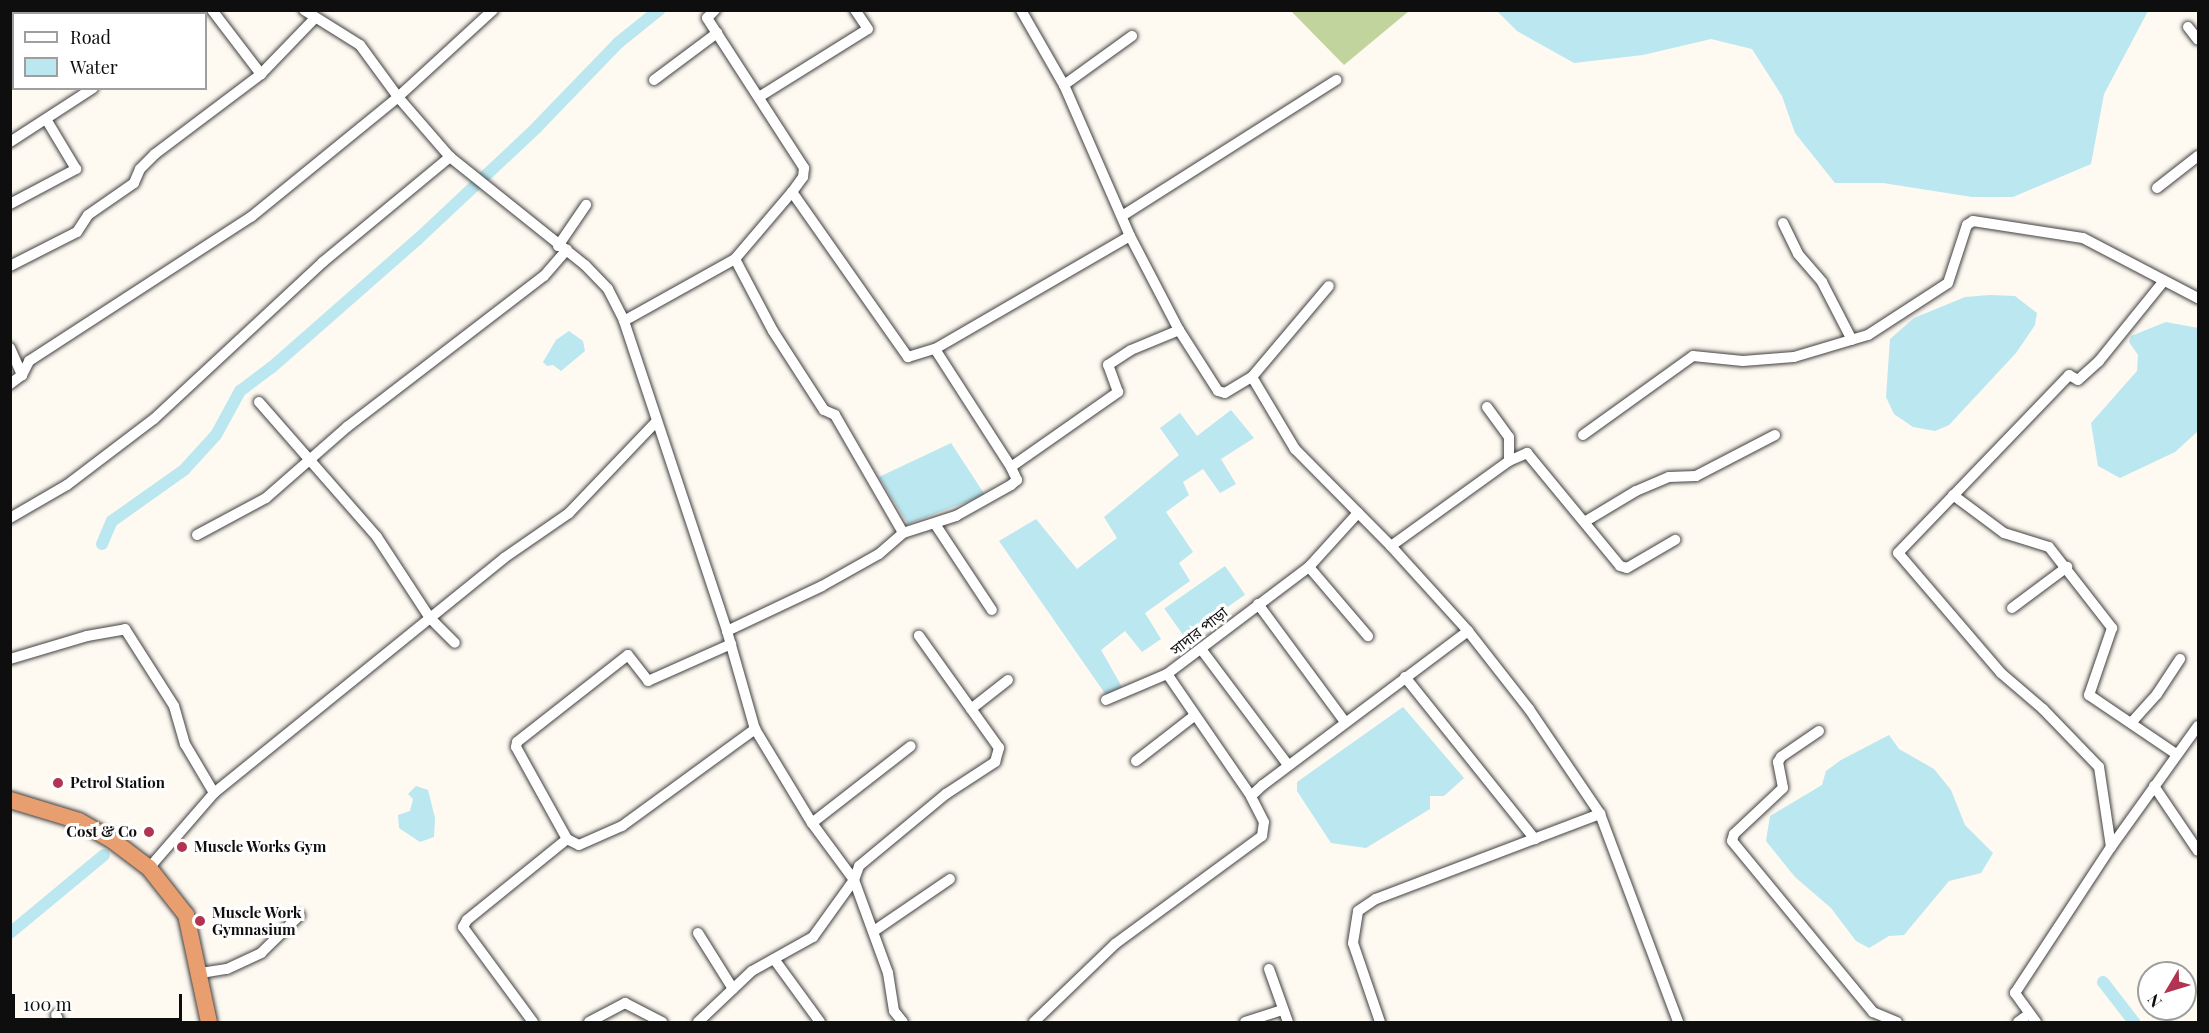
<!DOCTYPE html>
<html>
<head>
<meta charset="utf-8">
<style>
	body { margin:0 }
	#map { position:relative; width:2209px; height:1033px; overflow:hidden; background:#fef9f1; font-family:"Playfair Display","Noto Sans Bengali",serif }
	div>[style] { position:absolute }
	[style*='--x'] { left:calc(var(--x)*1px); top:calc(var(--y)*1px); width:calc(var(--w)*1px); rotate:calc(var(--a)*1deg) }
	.forest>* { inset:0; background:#c1d49e }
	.water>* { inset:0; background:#bae7f0; transform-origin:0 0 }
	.canal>* { height:12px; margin:-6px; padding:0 6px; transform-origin:6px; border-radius:6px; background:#bae7f0 }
	.roads { filter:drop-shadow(0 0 2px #414141) drop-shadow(0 0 2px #414141) }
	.minor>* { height:10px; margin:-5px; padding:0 5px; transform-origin:5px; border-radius:5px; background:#fff }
	.trunk>* { height:16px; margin:-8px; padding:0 8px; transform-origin:8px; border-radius:8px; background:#e89e6e }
	.dots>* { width:16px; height:16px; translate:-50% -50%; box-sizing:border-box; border:3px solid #fff; border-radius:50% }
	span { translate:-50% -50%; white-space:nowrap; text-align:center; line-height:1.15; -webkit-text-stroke:6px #fff; paint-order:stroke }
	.street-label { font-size:15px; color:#0e0e0e }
	.poi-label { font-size:15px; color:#0e0e0e; font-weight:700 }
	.left { translate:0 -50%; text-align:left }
	.right { translate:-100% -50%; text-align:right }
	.frame { position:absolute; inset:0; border:12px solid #0e0e0e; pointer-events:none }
	.legend { position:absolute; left:12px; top:12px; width:195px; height:78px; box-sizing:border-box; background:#fff; border:2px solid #9f9f9f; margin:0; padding:8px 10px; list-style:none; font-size:18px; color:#0e0e0e }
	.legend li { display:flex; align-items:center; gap:12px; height:30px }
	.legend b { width:30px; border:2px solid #9f9f9f }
	.north { position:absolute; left:2137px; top:961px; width:60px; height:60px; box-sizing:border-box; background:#fff; border:2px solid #9f9f9f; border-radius:50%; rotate:232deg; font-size:16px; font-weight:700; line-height:24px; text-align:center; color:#0e0e0e }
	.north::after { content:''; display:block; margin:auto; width:21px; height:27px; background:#b13452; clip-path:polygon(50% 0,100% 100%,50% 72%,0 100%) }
	.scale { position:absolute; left:12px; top:994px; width:170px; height:27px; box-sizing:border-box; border:3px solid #0e0e0e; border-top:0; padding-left:8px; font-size:18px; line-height:21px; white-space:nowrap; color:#0e0e0e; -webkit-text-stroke:4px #fff; paint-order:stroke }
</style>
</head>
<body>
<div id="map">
	<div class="forest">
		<div style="clip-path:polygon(1291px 11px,1409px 11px,1344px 65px)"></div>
	</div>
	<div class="water">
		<div style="clip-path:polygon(1497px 11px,2148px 11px,2104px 94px,2091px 164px,2013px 197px,1972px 197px,1883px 183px,1835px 183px,1795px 133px,1782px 96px,1752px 49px,1711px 39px,1643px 55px,1574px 63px,1517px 31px)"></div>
		<div style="clip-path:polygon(1990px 295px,2015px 296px,2037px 313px,2035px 325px,2016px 353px,1949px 425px,1935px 431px,1913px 427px,1894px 414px,1886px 397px,1890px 339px,1914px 318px,1965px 297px)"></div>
		<div style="clip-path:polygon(2166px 322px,2198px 328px,2198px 431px,2175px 452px,2120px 478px,2098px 466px,2091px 423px,2137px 371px,2138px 355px,2129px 342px,2131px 336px)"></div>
		<div style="clip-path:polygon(569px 331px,583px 341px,585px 351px,561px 371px,553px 365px,547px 366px,543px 362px,556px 340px)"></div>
		<div style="clip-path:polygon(1231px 410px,1254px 438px,1221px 459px,1236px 484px,1220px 493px,1203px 469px,1183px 482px,1189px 495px,1166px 512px,1193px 552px,1179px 563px,1190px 581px,1145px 613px,1161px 639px,1142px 652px,1125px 631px,1101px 650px,1122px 687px,1106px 695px,999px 541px,1036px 519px,1077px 569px,1117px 538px,1104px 517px,1179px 455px,1160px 428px,1180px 413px,1197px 436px)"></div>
		<div style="clip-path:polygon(951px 443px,985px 495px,908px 524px,879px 477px)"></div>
		<div style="left:1225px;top:566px;width:35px;height:74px;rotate:55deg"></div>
		<div style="clip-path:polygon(1403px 707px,1464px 778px,1444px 796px,1430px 796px,1430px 809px,1366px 848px,1331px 843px,1297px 791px,1297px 782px)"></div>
		<div style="clip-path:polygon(1889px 735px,1899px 749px,1934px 769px,1951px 790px,1965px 825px,1993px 853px,1981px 873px,1949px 881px,1904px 935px,1889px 936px,1869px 948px,1856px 941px,1831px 908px,1795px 877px,1766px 841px,1770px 816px,1822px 785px,1826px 771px,1841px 760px)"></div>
		<div style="clip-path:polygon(416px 786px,428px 790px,435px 818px,434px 837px,420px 842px,399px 828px,398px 815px,410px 811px,413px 799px,408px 794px)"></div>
	</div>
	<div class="canal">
		<div style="--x:102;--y:544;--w:25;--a:-67"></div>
		<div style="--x:112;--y:521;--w:88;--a:-35.3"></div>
		<div style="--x:184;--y:470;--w:47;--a:-47.6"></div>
		<div style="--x:216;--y:435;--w:50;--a:-61.4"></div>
		<div style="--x:240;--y:391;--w:39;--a:-37"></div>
		<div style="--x:271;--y:368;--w:196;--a:-41.3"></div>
		<div style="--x:418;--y:239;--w:162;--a:-43.2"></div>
		<div style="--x:536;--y:128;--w:118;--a:-46"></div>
		<div style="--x:618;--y:43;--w:53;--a:-38.8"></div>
		<div style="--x:10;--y:933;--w:122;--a:-39.7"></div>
		<div style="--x:2103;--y:982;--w:51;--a:52.2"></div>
	</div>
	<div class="roads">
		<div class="minor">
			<div style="--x:119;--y:10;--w:5;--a:53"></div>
			<div style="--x:212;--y:10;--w:81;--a:52.6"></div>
			<div style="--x:261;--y:74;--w:78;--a:-46"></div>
			<div style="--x:304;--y:10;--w:66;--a:32"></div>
			<div style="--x:360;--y:45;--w:64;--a:53.8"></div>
			<div style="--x:398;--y:97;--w:79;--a:49.1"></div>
			<div style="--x:450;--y:157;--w:173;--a:38.7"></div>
			<div style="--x:585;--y:265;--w:33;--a:46"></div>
			<div style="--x:608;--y:289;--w:36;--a:63"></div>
			<div style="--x:624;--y:321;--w:327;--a:71.6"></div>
			<div style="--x:727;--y:631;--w:102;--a:74.1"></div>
			<div style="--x:755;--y:729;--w:110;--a:58.8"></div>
			<div style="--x:812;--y:823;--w:71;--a:53.6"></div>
			<div style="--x:854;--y:880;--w:99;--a:69.9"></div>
			<div style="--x:888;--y:973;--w:38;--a:81"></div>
			<div style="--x:894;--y:1011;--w:14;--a:51"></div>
			<div style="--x:715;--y:10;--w:11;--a:135"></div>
			<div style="--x:707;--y:18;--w:179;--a:57.1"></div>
			<div style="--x:804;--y:168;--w:9;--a:96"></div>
			<div style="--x:803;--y:177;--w:19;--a:126"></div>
			<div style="--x:792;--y:192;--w:202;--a:54.9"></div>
			<div style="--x:908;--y:357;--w:28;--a:-17"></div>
			<div style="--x:1021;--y:10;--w:86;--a:60.2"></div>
			<div style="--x:1064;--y:85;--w:165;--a:66.4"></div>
			<div style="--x:196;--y:14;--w:6;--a:-45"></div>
			<div style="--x:2188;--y:27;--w:16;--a:52"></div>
			<div style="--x:654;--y:80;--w:79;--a:-36.7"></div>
			<div style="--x:1064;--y:85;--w:84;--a:-35.8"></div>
			<div style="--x:759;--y:97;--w:128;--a:-32"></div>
			<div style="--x:868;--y:29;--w:23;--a:-124"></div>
			<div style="--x:10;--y:142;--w:99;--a:-33"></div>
			<div style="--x:2157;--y:188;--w:52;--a:-38"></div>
			<div style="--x:792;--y:192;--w:88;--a:130.4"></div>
			<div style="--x:735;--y:259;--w:81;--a:62.2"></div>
			<div style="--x:773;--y:331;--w:94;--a:57.2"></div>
			<div style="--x:824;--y:410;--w:12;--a:24"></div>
			<div style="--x:835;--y:415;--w:136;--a:60"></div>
			<div style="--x:10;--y:204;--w:75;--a:-27.9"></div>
			<div style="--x:76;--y:169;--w:58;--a:-121"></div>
			<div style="--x:1122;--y:216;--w:254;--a:-32.4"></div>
			<div style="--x:1783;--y:223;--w:34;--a:64"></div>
			<div style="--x:1798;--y:254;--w:37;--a:49"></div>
			<div style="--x:1822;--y:282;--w:65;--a:62.7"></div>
			<div style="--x:558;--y:246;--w:50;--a:-55.7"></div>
			<div style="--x:10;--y:266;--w:75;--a:-26.9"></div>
			<div style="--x:77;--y:232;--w:20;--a:-57"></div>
			<div style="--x:88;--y:215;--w:56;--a:-34.8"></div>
			<div style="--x:134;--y:183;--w:15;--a:-67"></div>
			<div style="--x:140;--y:169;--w:21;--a:-45"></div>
			<div style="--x:155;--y:154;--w:133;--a:-37"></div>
			<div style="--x:624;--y:321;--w:127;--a:-29.2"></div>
			<div style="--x:10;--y:348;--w:30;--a:66"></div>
			<div style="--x:1252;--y:377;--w:119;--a:-49.8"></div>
			<div style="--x:10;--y:384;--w:15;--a:-37"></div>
			<div style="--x:22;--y:375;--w:16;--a:-63"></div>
			<div style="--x:29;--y:361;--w:265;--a:-33"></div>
			<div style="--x:251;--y:217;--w:190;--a:-39.2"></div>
			<div style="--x:398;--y:97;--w:129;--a:-42.5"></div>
			<div style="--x:259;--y:402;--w:179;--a:48.8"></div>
			<div style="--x:377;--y:537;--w:97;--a:56.8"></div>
			<div style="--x:430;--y:618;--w:35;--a:45"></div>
			<div style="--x:1487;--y:407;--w:37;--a:54"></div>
			<div style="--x:1509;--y:437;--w:24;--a:90"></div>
			<div style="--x:1583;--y:435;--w:135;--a:-35.7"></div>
			<div style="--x:1693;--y:356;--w:50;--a:5.7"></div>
			<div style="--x:1743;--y:361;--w:51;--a:-4.5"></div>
			<div style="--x:1794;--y:357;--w:77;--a:-16.6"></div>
			<div style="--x:1868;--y:335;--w:95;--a:-33"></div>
			<div style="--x:1948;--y:283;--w:61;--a:-71.9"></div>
			<div style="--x:1967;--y:225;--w:7;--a:-34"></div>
			<div style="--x:1973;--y:221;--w:111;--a:8.8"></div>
			<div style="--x:2083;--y:238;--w:130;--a:27.6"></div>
			<div style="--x:1011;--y:467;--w:131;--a:-35"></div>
			<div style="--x:1118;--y:392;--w:29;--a:-110"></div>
			<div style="--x:1108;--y:365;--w:27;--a:-33"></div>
			<div style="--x:1131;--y:350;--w:52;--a:-22.6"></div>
			<div style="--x:1953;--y:495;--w:64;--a:36.7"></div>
			<div style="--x:2004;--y:533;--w:47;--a:17.3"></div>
			<div style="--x:2049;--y:547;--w:103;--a:52.1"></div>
			<div style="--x:2112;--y:628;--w:71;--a:108.9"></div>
			<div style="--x:2089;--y:695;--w:105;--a:34.1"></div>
			<div style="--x:10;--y:518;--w:66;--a:-30.1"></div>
			<div style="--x:67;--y:485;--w:109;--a:-37.2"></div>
			<div style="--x:154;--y:419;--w:231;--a:-42.9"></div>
			<div style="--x:323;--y:262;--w:165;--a:-39.6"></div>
			<div style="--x:1586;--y:521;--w:58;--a:-31"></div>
			<div style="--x:1636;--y:491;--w:36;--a:-23"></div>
			<div style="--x:1669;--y:477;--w:27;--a:-2"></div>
			<div style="--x:1696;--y:476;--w:89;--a:-27.4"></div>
			<div style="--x:935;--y:524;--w:103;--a:56.5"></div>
			<div style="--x:197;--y:535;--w:78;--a:-28.2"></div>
			<div style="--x:266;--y:498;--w:108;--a:-41.2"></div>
			<div style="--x:347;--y:427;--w:248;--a:-37.5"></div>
			<div style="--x:544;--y:276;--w:35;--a:-49"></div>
			<div style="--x:1391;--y:546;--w:145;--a:-35.8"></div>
			<div style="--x:1509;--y:461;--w:20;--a:-24"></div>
			<div style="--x:1527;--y:453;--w:146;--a:50.5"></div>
			<div style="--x:1620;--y:566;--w:7;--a:16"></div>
			<div style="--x:1627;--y:568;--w:56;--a:-30.3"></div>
			<div style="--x:1309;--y:567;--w:91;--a:49.5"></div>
			<div style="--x:1258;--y:604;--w:147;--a:53.6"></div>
			<div style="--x:2012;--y:608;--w:69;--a:-36.7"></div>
			<div style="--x:727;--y:631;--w:105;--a:-25.3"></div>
			<div style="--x:822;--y:586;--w:65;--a:-29.3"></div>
			<div style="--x:879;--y:554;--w:32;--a:-41"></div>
			<div style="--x:903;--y:533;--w:56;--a:-17.8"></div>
			<div style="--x:956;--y:516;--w:63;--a:-29.4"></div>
			<div style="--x:1011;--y:485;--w:8;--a:-40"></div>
			<div style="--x:1017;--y:480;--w:14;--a:-115"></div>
			<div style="--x:1011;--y:467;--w:140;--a:-122.8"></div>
			<div style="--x:935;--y:349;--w:225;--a:-30.1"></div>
			<div style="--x:1130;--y:236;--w:106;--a:62.5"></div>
			<div style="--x:1179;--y:330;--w:72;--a:57.4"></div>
			<div style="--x:1218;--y:391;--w:7;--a:16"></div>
			<div style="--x:1225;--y:393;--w:31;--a:-31"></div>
			<div style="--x:1252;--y:377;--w:84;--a:59.2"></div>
			<div style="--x:1295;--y:449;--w:136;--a:45.3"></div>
			<div style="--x:1391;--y:546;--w:115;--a:47.8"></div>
			<div style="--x:1468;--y:631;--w:99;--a:52"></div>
			<div style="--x:1529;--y:709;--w:127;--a:55.9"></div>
			<div style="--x:1600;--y:814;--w:222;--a:69.4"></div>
			<div style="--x:1201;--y:649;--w:145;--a:53.1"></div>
			<div style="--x:10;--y:659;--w:80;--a:-16.6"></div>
			<div style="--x:87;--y:636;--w:39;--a:-10"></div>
			<div style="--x:125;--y:629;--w:91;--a:57.5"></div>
			<div style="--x:174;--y:706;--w:40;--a:74"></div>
			<div style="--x:185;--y:744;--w:57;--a:59.4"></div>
			<div style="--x:1405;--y:677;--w:208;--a:51.3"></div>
			<div style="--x:1106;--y:700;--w:66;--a:-23.1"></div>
			<div style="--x:971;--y:709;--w:47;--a:-38.1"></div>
			<div style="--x:2131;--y:723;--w:39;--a:-48"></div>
			<div style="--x:2157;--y:694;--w:42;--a:-56.7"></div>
			<div style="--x:1819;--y:731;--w:46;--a:145.6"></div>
			<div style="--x:1781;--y:757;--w:6;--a:121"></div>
			<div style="--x:1778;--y:762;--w:26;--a:79"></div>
			<div style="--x:1783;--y:788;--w:67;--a:136.8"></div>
			<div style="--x:1734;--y:834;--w:7;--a:106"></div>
			<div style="--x:1732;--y:841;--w:222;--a:50.5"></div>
			<div style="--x:1873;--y:1012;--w:26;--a:23"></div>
			<div style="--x:1136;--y:761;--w:73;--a:-37.8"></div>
			<div style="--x:2154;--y:786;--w:78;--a:55.9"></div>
			<div style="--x:1251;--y:796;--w:148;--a:-124.5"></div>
			<div style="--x:1167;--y:674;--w:178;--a:-37"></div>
			<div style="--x:1309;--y:567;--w:73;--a:-47.8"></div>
			<div style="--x:812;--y:823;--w:125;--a:-37.9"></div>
			<div style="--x:567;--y:839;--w:105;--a:-119"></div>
			<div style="--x:516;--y:747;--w:5;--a:-79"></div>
			<div style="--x:517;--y:742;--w:141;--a:-38.1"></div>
			<div style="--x:628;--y:655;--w:33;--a:52"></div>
			<div style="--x:648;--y:681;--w:91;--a:-24"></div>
			<div style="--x:2111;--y:847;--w:81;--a:-98.5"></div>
			<div style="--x:2099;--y:767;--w:81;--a:-134"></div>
			<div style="--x:2043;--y:709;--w:55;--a:-139.4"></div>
			<div style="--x:2001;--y:673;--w:158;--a:-130.6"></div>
			<div style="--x:1898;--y:553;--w:247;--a:-46.1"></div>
			<div style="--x:2069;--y:375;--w:10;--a:29"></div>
			<div style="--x:2078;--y:380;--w:28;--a:-42"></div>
			<div style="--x:2099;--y:361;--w:102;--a:-51"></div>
			<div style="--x:149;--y:868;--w:99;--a:-49.1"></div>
			<div style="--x:214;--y:793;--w:373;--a:-39"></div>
			<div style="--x:504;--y:558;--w:79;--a:-34.7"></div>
			<div style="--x:569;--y:513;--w:126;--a:-46.3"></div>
			<div style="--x:874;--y:931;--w:92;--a:-34.4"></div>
			<div style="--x:698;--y:933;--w:66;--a:58"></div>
			<div style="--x:774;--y:959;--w:78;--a:53.9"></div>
			<div style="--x:1269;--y:969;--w:56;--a:70.3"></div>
			<div style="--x:201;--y:973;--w:26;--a:-9"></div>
			<div style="--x:227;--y:969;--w:38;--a:-25"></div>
			<div style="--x:261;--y:953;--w:54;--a:-44.3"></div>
			<div style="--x:56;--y:1015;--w:8;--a:67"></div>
			<div style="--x:533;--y:1022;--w:118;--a:-126.4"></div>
			<div style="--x:463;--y:927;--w:8;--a:-60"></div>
			<div style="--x:467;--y:920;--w:129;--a:-39"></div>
			<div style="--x:567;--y:839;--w:13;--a:27"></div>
			<div style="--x:579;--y:845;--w:47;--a:-23.8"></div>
			<div style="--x:622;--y:826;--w:165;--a:-36.1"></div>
			<div style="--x:589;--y:1022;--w:41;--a:-27.8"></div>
			<div style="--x:625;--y:1003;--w:42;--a:27.2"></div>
			<div style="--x:698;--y:1022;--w:74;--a:-43.4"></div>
			<div style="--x:752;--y:971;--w:70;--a:-29.1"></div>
			<div style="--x:813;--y:937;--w:70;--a:-54.3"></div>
			<div style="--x:854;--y:880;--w:15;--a:-70"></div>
			<div style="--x:859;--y:866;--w:113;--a:-39.6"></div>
			<div style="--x:946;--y:794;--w:59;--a:-33.1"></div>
			<div style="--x:995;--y:762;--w:15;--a:-74"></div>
			<div style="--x:999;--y:748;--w:138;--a:-125.5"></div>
			<div style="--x:1034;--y:1022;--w:112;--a:-43.9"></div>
			<div style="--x:1115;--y:944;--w:182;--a:-36.3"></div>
			<div style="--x:1262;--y:836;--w:14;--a:-82"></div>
			<div style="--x:1264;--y:822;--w:29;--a:-117"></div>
			<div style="--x:1251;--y:796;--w:16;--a:-43"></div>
			<div style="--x:1263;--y:785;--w:256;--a:-36.9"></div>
			<div style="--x:1245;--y:1022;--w:40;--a:-18"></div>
			<div style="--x:1380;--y:1022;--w:83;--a:-108.9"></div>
			<div style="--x:1353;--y:943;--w:32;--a:-81"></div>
			<div style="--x:1358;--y:911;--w:22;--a:-34"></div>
			<div style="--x:1376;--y:899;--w:240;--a:-20.8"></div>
			<div style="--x:2018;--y:1022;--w:14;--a:-36"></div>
			<div style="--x:2036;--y:1022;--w:36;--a:-126"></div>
			<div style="--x:2015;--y:993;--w:175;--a:-56.7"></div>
			<div style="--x:2111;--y:847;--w:149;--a:-54.3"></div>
		</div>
		<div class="trunk">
			<div style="--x:10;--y:800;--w:72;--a:16.9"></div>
			<div style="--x:79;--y:821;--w:38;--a:30"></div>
			<div style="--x:112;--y:840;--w:46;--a:37.1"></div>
			<div style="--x:149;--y:868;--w:60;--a:51.8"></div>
			<div style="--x:186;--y:915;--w:109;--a:77.9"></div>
		</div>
	</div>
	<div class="dots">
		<div style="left:58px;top:783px;background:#b13452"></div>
		<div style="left:149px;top:832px;background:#b13452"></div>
		<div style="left:182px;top:847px;background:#b13452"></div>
		<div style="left:200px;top:921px;background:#b13452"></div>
	</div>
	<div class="street-label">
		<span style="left:1199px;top:631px;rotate:-38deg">সাদার পাড়া</span>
	</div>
	<div class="poi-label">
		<span class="left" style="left:70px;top:783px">Petrol Station</span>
		<span class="right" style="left:137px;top:832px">Cost &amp; Co</span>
		<span class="left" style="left:194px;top:847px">Muscle Works Gym</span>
		<span class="left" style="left:212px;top:921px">Muscle Work<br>Gymnasium</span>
	</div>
	<div class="frame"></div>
	<ul class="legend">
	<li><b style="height:8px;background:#fff"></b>Road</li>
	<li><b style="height:16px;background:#bae7f0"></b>Water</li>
	</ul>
	<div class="north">N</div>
	<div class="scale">100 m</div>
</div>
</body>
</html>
